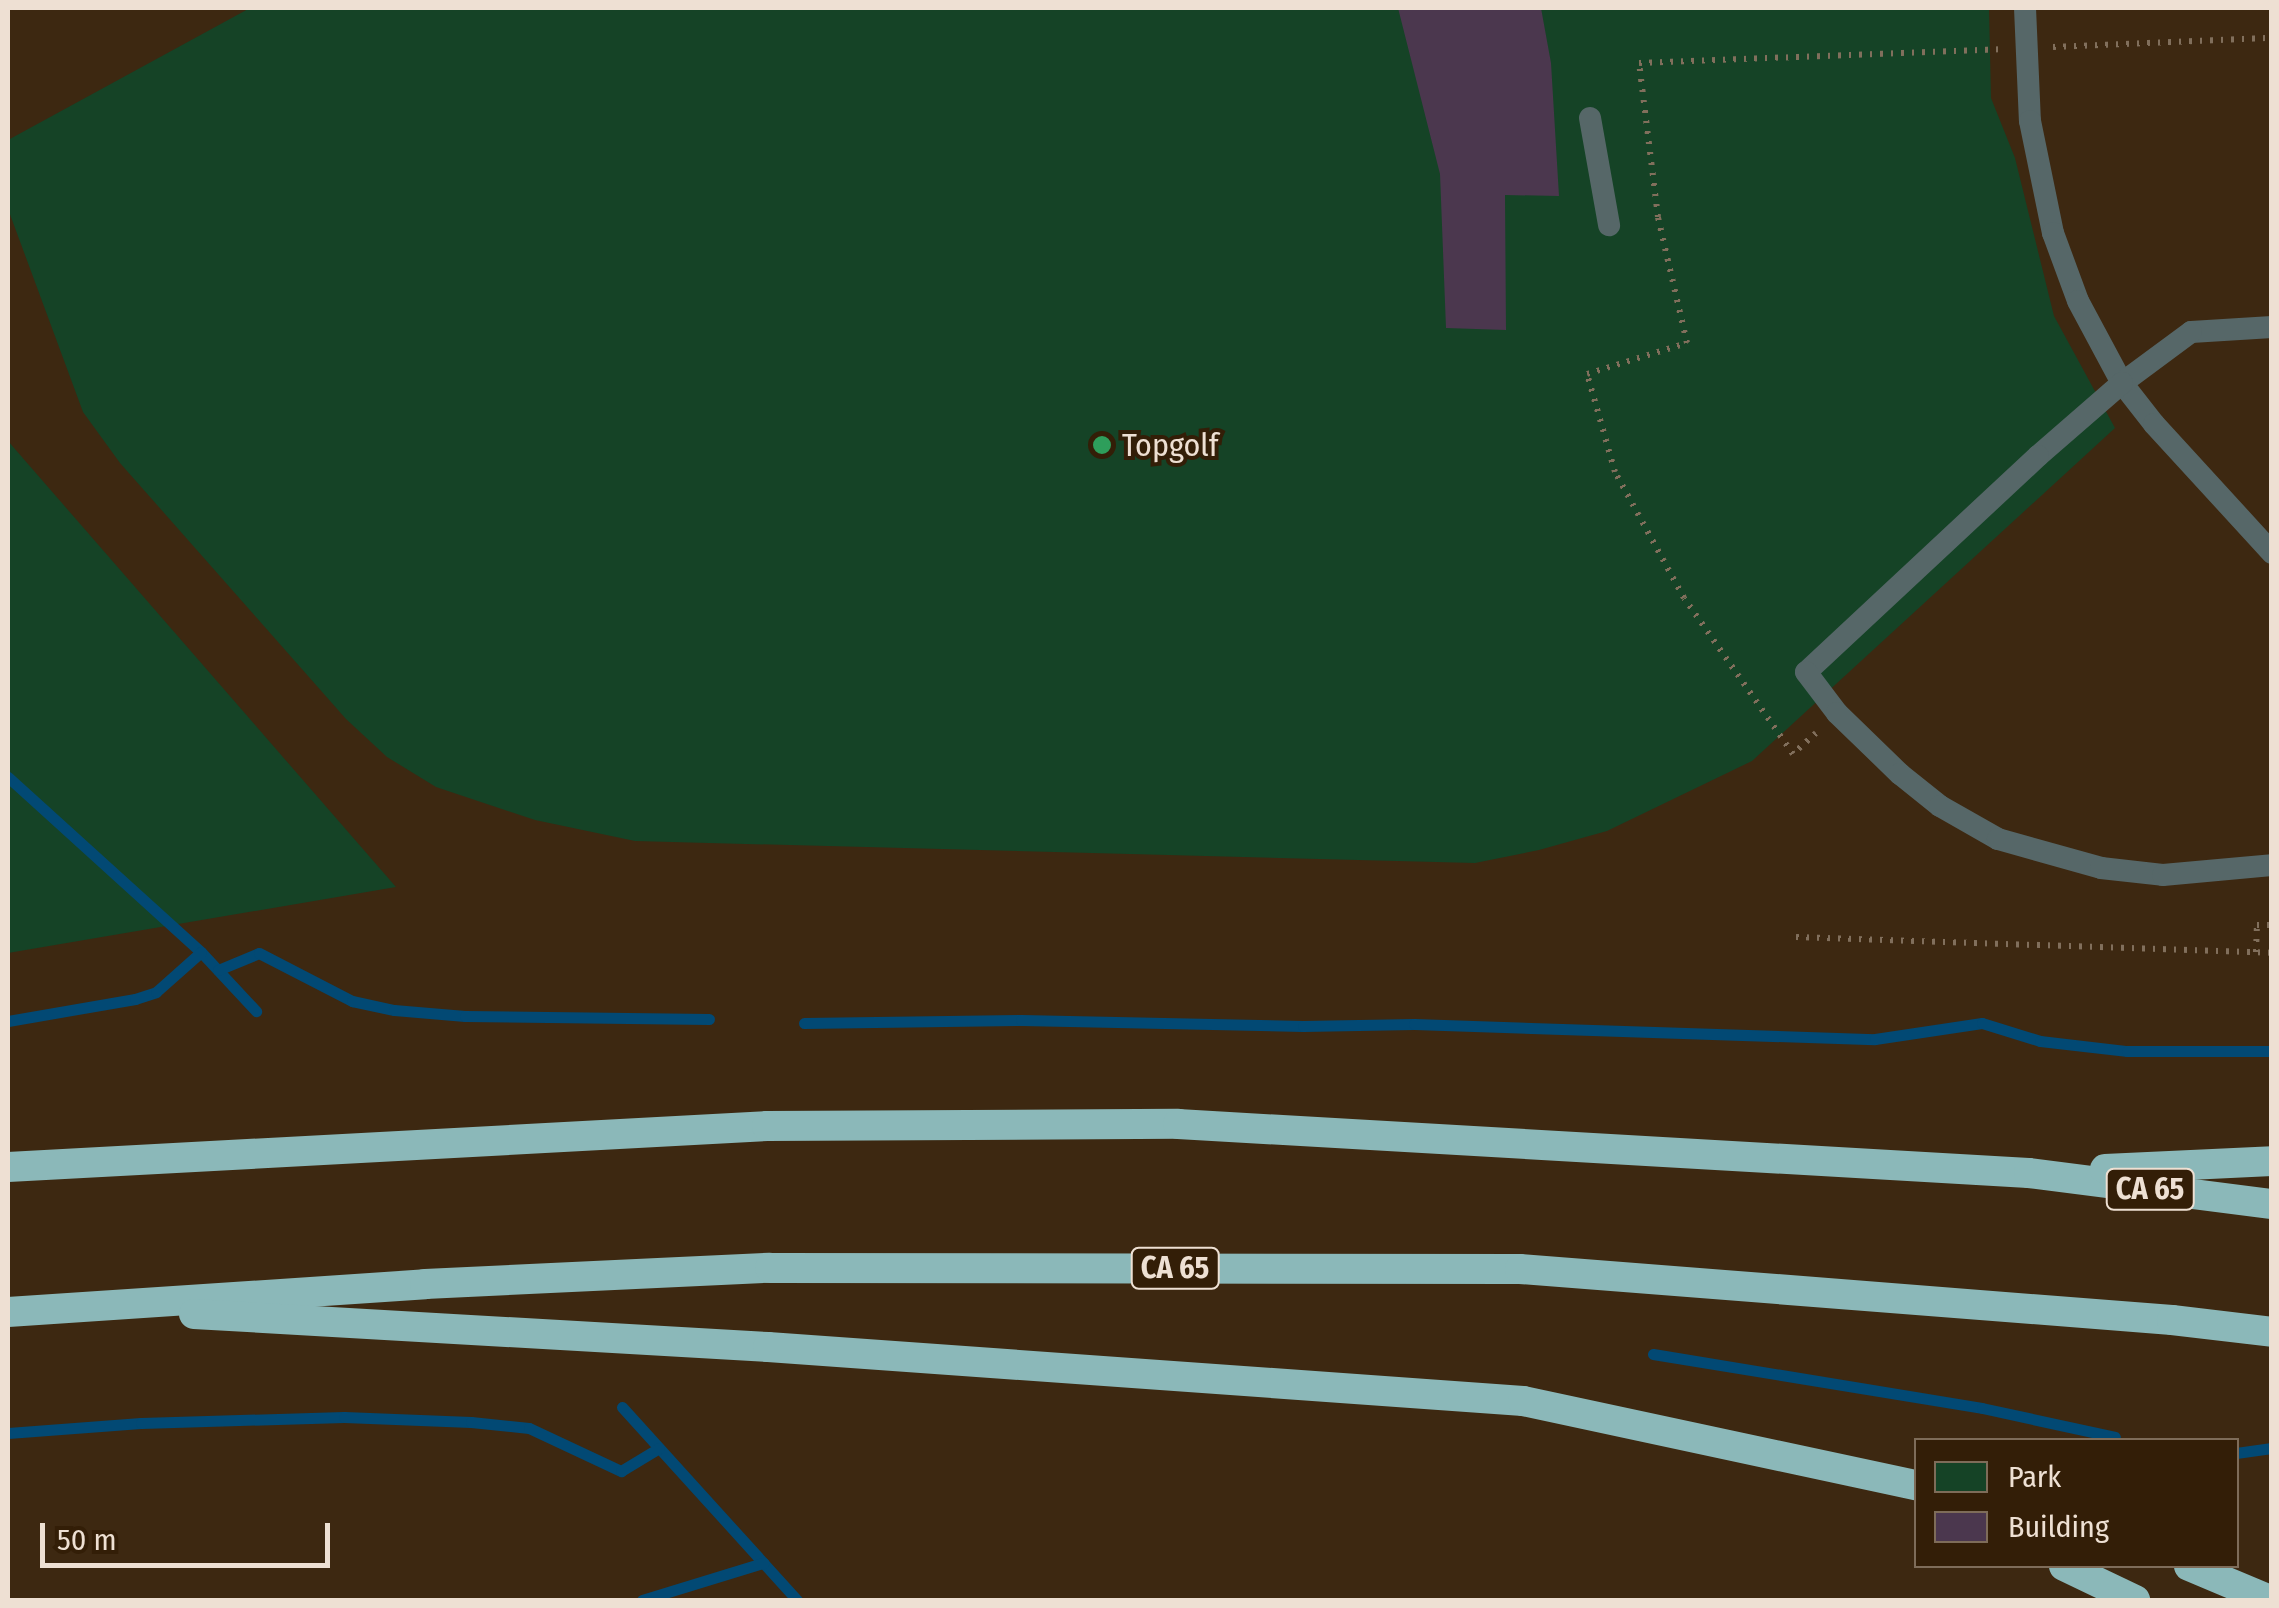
<!DOCTYPE html>
<html>
<head>
<meta charset="utf-8">
<style>
	body { margin:0 }
	#map { position:relative; width:2279px; height:1608px; overflow:hidden; background:#3d2811; font-family:"Fira Sans Condensed",sans-serif }
	div>[style] { position:absolute }
	[style*='--x'] { left:calc(var(--x)*1px); top:calc(var(--y)*1px); width:calc(var(--w)*1px); rotate:calc(var(--a)*1deg) }
	.green>* { inset:0; background:#154326 }
	.stream>* { height:11px; margin:-5.5px; padding:0 5.5px; transform-origin:5.5px; border-radius:5.5px; background:#024974 }
	.building>* { inset:0; background:#4b374e }
	.path>* { height:6px; margin-top:-3px; transform-origin:0; background:repeating-linear-gradient(90deg,#816f5c 0 2.5px,transparent 0 10.5px) }
	.lane>* { height:22px; margin:-11px; padding:0 11px; transform-origin:11px; border-radius:11px; background:#566768 }
	.highway>* { height:30px; margin:-15px; padding:0 15px; transform-origin:15px; border-radius:15px; background:#8bb8b9 }
	.dots>* { width:28px; height:28px; translate:-50% -50%; box-sizing:border-box; border:5px solid #331e07; border-radius:50% }
	span { translate:-50% -50%; white-space:nowrap; text-align:center; line-height:1.15; -webkit-text-stroke:8px #331e07; paint-order:stroke }
	.shield-label span { padding:2px 8px; background:#331e07; border:2px solid; border-radius:8px; -webkit-text-stroke-width:0 }
	.shield-label { font-size:30px; color:#eee0d3; font-weight:700 }
	.poi-label { font-size:32px; color:#eee0d3 }
	.left { translate:0 -50%; text-align:left }
	.frame { position:absolute; inset:0; border:10px solid #eee0d3; pointer-events:none }
	.legend { position:absolute; left:1914px; top:1438px; width:325px; height:130px; box-sizing:border-box; background:#331e07; border:2px solid #7e6c59; margin:0; padding:12px 18px; list-style:none; font-size:30px; color:#eee0d3 }
	.legend li { display:flex; align-items:center; gap:20px; height:50px }
	.legend b { width:50px; border:2px solid #7e6c59 }
	.scale { position:absolute; left:40px; top:1523px; width:290px; height:45px; box-sizing:border-box; border:5px solid #eee0d3; border-top:0; padding-left:12px; font-size:30px; line-height:35px; white-space:nowrap; color:#eee0d3; -webkit-text-stroke:8px #331e07; paint-order:stroke }
</style>
</head>
<body>
<div id="map">
	<div class="green">
		<div style="clip-path:polygon(250px 8px,1989px 8px,1991px 98px,2015px 158px,2054px 316px,2115px 428px,1752px 761px,1607px 831px,1539px 850px,1475px 863px,635px 841px,535px 820px,436px 787px,387px 757px,346px 719px,120px 463px,83px 412px,8px 209px,8px 140px)"></div>
		<div style="clip-path:polygon(8px 441px,396px 887px,8px 953px)"></div>
	</div>
	<div class="stream">
		<div style="--x:8;--y:777;--w:261;--a:42.2"></div>
		<div style="--x:201;--y:952;--w:81;--a:47"></div>
		<div style="--x:218;--y:970;--w:44;--a:-22.5"></div>
		<div style="--x:259;--y:953;--w:105;--a:27.3"></div>
		<div style="--x:352;--y:1001;--w:43;--a:12.1"></div>
		<div style="--x:394;--y:1010;--w:71;--a:4.8"></div>
		<div style="--x:465;--y:1016;--w:244;--a:0.7"></div>
		<div style="--x:8;--y:1021;--w:129;--a:-9.8"></div>
		<div style="--x:135;--y:999;--w:22;--a:-18"></div>
		<div style="--x:156;--y:992;--w:60;--a:-41.6"></div>
		<div style="--x:804;--y:1023;--w:217;--a:-0.8"></div>
		<div style="--x:1021;--y:1020;--w:282;--a:1.2"></div>
		<div style="--x:1303;--y:1026;--w:111;--a:-1"></div>
		<div style="--x:1414;--y:1024;--w:461;--a:1.9"></div>
		<div style="--x:1875;--y:1039;--w:108;--a:-8.5"></div>
		<div style="--x:1982;--y:1023;--w:61;--a:17.2"></div>
		<div style="--x:2040;--y:1041;--w:88;--a:6.6"></div>
		<div style="--x:2127;--y:1051;--w:145;--a:0"></div>
		<div style="--x:1653;--y:1354;--w:333;--a:9.3"></div>
		<div style="--x:1982;--y:1408;--w:136;--a:12.3"></div>
		<div style="--x:622;--y:1407;--w:261;--a:47.8"></div>
		<div style="--x:8;--y:1433;--w:133;--a:-4.3"></div>
		<div style="--x:141;--y:1423;--w:203;--a:-1.7"></div>
		<div style="--x:344;--y:1417;--w:127;--a:2.3"></div>
		<div style="--x:471;--y:1422;--w:58;--a:5.9"></div>
		<div style="--x:529;--y:1428;--w:102;--a:25.1"></div>
		<div style="--x:621;--y:1471;--w:44;--a:-31.2"></div>
		<div style="--x:2236;--y:1453;--w:36;--a:-8"></div>
		<div style="--x:642;--y:1600;--w:127;--a:-17"></div>
	</div>
	<div class="building">
		<div style="clip-path:polygon(1398px 8px,1541px 8px,1551px 63px,1559px 196px,1505px 195px,1506px 330px,1446px 328px,1440px 174px)"></div>
	</div>
	<div class="path">
		<div style="--x:2053;--y:47;--w:219;--a:-2.4"></div>
		<div style="--x:1816;--y:733;--w:31;--a:138"></div>
		<div style="--x:1793;--y:754;--w:190;--a:-124.9"></div>
		<div style="--x:1684;--y:598;--w:144;--a:-118.7"></div>
		<div style="--x:1615;--y:472;--w:102;--a:-105.9"></div>
		<div style="--x:1587;--y:374;--w:105;--a:-17.2"></div>
		<div style="--x:1687;--y:343;--w:129;--a:-103"></div>
		<div style="--x:1658;--y:217;--w:155;--a:-97"></div>
		<div style="--x:1639;--y:63;--w:361;--a:-2.2"></div>
		<div style="--x:1796;--y:937;--w:476;--a:1.9"></div>
		<div style="--x:2256;--y:952;--w:27;--a:-88"></div>
		<div style="--x:2257;--y:925;--w:15;--a:0"></div>
	</div>
	<div class="lane">
		<div style="--x:2025;--y:8;--w:113;--a:87.5"></div>
		<div style="--x:2030;--y:121;--w:114;--a:78.4"></div>
		<div style="--x:2053;--y:233;--w:72;--a:69.8"></div>
		<div style="--x:2078;--y:301;--w:93;--a:61.8"></div>
		<div style="--x:2122;--y:383;--w:52;--a:52"></div>
		<div style="--x:2154;--y:424;--w:175;--a:47.5"></div>
		<div style="--x:1590;--y:118;--w:109;--a:79.9"></div>
		<div style="--x:2272;--y:327;--w:81;--a:176.5"></div>
		<div style="--x:2191;--y:332;--w:86;--a:143.5"></div>
		<div style="--x:2122;--y:383;--w:111;--a:139"></div>
		<div style="--x:2038;--y:456;--w:317;--a:137"></div>
		<div style="--x:1806;--y:672;--w:51;--a:52.9"></div>
		<div style="--x:1837;--y:713;--w:88;--a:44.1"></div>
		<div style="--x:1900;--y:774;--w:51;--a:38.7"></div>
		<div style="--x:1940;--y:806;--w:67;--a:29.6"></div>
		<div style="--x:1998;--y:839;--w:107;--a:15.7"></div>
		<div style="--x:2101;--y:868;--w:62;--a:6.4"></div>
		<div style="--x:2163;--y:875;--w:109;--a:-5.2"></div>
	</div>
	<div class="highway">
		<div style="--x:8;--y:1167;--w:760;--a:-3.09"></div>
		<div style="--x:767;--y:1126;--w:411;--a:-0.3"></div>
		<div style="--x:1178;--y:1124;--w:852;--a:3.3"></div>
		<div style="--x:2029;--y:1173;--w:245;--a:7.3"></div>
		<div style="--x:2105;--y:1169;--w:167;--a:-2.7"></div>
		<div style="--x:8;--y:1312;--w:418;--a:-3.8"></div>
		<div style="--x:425;--y:1284;--w:345;--a:-2.7"></div>
		<div style="--x:770;--y:1268;--w:750;--a:0.08"></div>
		<div style="--x:1520;--y:1269;--w:654;--a:4.47"></div>
		<div style="--x:2172;--y:1320;--w:101;--a:6.8"></div>
		<div style="--x:194;--y:1314;--w:575;--a:3.29"></div>
		<div style="--x:768;--y:1347;--w:757;--a:4.09"></div>
		<div style="--x:1523;--y:1401;--w:402;--a:12.1"></div>
		<div style="--x:2064;--y:1566;--w:79;--a:25.6"></div>
		<div style="--x:2189;--y:1566;--w:88;--a:22.8"></div>
	</div>
	<div class="dots">
		<div style="left:1102px;top:445px;background:#2e9e5b"></div>
	</div>
	<div class="shield-label">
		<span style="left:2150px;top:1189px">CA 65</span>
		<span style="left:1175px;top:1268px">CA 65</span>
	</div>
	<div class="poi-label">
		<span class="left" style="left:1122px;top:445px">Topgolf</span>
	</div>
	<div class="frame"></div>
	<ul class="legend">
	<li><b style="height:28px;background:#154326"></b>Park</li>
	<li><b style="height:28px;background:#4b374e"></b>Building</li>
	</ul>
	<div class="scale">50 m</div>
</div>
</body>
</html>
